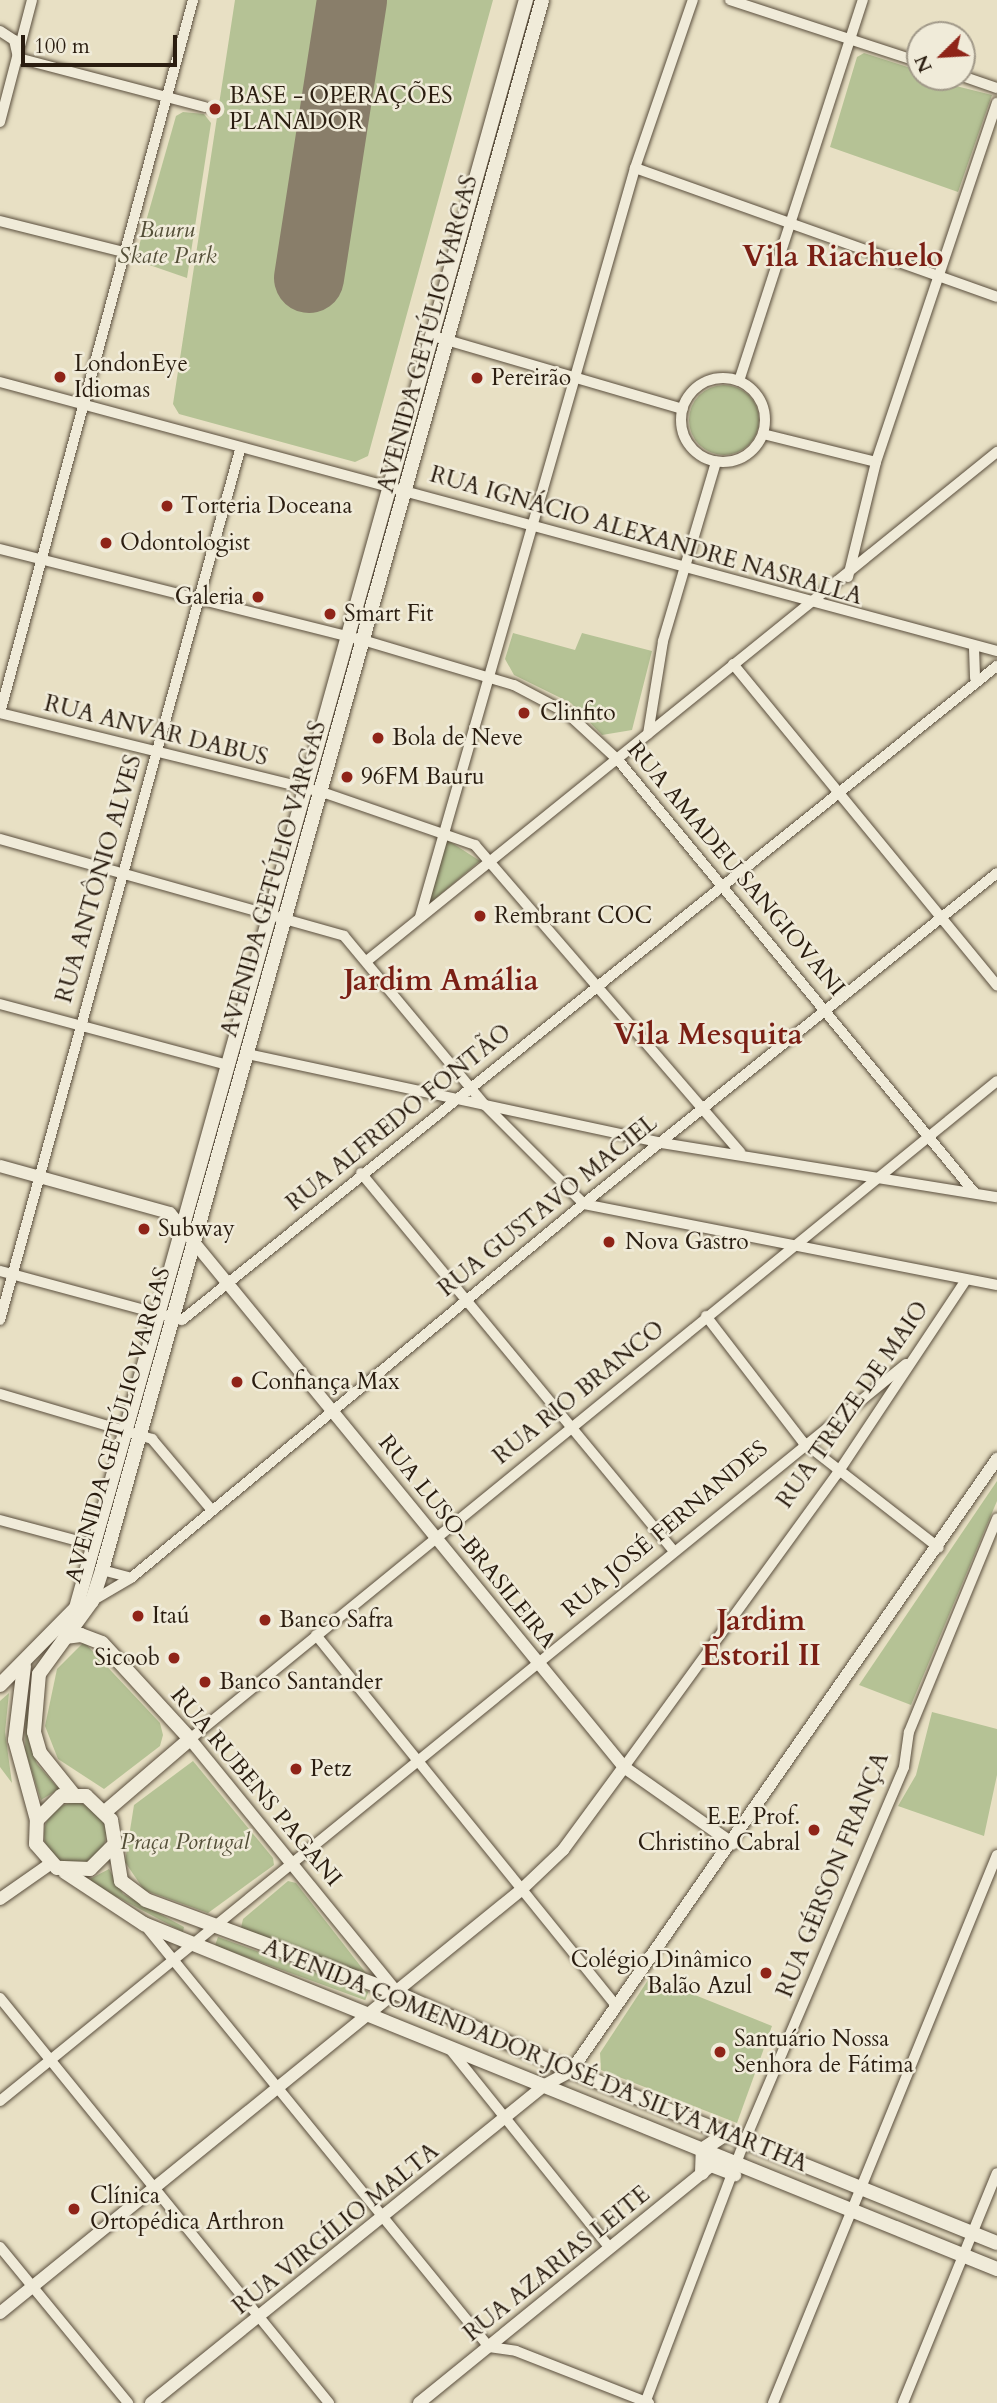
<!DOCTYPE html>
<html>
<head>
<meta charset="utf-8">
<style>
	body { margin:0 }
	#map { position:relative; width:997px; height:2403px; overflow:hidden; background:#e8e0c4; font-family:Cardo,serif }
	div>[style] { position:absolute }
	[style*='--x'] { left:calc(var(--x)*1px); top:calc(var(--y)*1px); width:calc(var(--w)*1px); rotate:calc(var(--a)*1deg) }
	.green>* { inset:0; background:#b5c295; transform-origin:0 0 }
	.round { border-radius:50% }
	.runway>* { height:70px; margin:-35px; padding:0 35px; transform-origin:35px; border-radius:35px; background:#897e6a }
	.roads { filter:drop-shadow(0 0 2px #5a4e3d) drop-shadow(0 0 2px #5a4e3d) }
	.minor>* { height:10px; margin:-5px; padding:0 5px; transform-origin:5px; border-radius:5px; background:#f0ebd9 }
	.minor>.ring { margin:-5px; padding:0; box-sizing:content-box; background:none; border:10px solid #f0ebd9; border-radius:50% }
	.tertiary>* { height:12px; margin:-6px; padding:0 6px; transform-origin:6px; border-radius:6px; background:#f0ebd9 }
	.secondary>* { height:14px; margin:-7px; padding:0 7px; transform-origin:7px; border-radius:7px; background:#f0ebd9 }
	.dots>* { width:19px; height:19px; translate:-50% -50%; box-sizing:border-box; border:4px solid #f0ebd9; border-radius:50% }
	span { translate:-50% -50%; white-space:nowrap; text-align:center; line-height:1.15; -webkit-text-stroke:5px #f0ebd9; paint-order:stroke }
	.poi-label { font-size:23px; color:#2a1d10 }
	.left { translate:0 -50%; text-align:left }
	.right { translate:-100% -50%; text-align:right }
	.park-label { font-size:23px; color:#544f38; font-style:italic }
	.street-label { font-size:23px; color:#2a1d10 }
	.district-label { font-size:30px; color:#7a1f14; font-weight:700 }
	.north { position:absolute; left:906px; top:21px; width:70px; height:70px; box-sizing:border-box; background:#f0ebd9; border:2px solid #a19989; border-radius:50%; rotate:246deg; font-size:19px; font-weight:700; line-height:28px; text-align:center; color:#2a1d10 }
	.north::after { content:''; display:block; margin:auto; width:24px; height:32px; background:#8f2418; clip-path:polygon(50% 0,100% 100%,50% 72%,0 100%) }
	.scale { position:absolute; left:21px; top:35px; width:156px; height:32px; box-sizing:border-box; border:4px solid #2a1d10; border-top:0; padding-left:9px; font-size:21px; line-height:24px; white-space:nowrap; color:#2a1d10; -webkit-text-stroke:5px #f0ebd9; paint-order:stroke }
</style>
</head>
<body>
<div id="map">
	<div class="green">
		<div style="clip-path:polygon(235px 0,322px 0,277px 281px,280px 289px,330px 298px,339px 295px,385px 0,493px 0,368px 456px,355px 462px,179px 414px,173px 404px)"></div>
		<div style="clip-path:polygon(864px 53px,920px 71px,920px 77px,992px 95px,958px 192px,830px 147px,857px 57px)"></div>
		<div style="clip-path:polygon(183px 112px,204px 114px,211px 123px,187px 278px,135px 260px,176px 116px)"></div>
		<div class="round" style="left:689px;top:385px;width:70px;height:70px"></div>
		<div style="clip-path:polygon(513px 633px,575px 650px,582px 633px,652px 651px,632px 730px,602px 735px,571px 703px,514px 675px,505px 659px)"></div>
		<div style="clip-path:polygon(446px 839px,480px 861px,429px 904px)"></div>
		<div style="clip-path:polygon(997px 1481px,997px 1501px,911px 1705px,859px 1685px)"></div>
		<div style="clip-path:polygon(84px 1642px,160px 1723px,163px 1735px,160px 1746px,104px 1789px,58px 1759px,45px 1726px,57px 1669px)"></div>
		<div style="clip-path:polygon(9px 1693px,5px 1732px,12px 1783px,0 1767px,0 1701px)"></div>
		<div style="clip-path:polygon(27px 1694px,29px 1742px,37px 1764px,59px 1789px,41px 1800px,25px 1750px)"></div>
		<div style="clip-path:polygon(932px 1712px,997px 1729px,997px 1775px,984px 1836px,898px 1806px,916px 1775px)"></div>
		<div style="clip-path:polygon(193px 1761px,273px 1858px,274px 1865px,208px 1913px,144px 1890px,125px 1862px,134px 1805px)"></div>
		<div class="round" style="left:44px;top:1803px;width:62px;height:62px"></div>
		<div style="clip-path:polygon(109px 1869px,123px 1894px,184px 1927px,183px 1932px,93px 1884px,90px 1879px)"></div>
		<div style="clip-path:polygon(288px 1881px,296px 1883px,369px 1977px,241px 1928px,243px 1919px)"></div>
		<div style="left:218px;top:1937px;width:160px;height:9px;rotate:20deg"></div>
		<div style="clip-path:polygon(650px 1977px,772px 2026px,737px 2123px,601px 2070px,600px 2053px)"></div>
	</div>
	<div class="runway">
		<div style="--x:309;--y:278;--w:281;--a:-81.2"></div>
	</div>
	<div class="roads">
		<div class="minor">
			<div style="--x:730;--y:0;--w:200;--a:18.1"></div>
			<div style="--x:0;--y:31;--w:17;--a:33"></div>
			<div style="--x:14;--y:40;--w:18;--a:77"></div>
			<div style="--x:18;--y:58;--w:193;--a:14.7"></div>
			<div style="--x:962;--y:76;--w:37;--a:19"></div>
			<div style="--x:0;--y:122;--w:126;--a:-75.3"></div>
			<div style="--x:635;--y:168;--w:384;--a:19.6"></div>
			<div style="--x:0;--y:221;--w:127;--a:14.1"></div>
			<div style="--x:433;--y:336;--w:260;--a:16.3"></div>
			<div class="ring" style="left:681px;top:378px;width:74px;height:74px"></div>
			<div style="--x:739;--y:381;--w:401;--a:-72"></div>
			<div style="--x:0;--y:382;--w:1033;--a:15.1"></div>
			<div style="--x:763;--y:434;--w:116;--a:13.9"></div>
			<div style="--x:0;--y:549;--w:377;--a:14.1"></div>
			<div style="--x:366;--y:641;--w:154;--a:16.6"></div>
			<div style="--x:514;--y:685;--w:60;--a:27.8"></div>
			<div style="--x:567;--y:713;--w:69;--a:42.7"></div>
			<div style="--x:618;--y:760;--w:560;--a:50.51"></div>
			<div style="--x:848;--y:577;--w:118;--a:-76.3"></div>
			<div style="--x:876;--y:462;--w:379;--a:-71.4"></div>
			<div style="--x:974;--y:648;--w:30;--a:88"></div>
			<div style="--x:733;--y:664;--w:416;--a:50.6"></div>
			<div style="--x:0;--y:713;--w:332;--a:13.8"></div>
			<div style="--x:322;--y:792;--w:162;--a:19.1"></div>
			<div style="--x:475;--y:845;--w:406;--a:49.2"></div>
			<div style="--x:0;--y:713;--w:739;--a:-74.85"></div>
			<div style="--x:648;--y:734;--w:94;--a:-80.8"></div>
			<div style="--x:663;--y:641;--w:187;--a:-73.5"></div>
			<div style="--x:0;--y:839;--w:357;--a:15.7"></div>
			<div style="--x:344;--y:936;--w:220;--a:50.2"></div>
			<div style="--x:485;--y:1105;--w:140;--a:45"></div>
			<div style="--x:584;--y:1204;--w:421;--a:11.1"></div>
			<div style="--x:420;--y:917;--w:779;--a:-73.98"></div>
			<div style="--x:635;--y:168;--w:178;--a:-71"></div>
			<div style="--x:368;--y:960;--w:809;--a:-38.93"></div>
			<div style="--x:0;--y:1004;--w:236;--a:15"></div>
			<div style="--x:247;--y:1054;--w:424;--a:12.1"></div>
			<div style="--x:662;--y:1143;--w:339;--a:9.2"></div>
			<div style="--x:361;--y:1173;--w:491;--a:50.4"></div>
			<div style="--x:0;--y:1271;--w:188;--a:15.1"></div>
			<div style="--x:182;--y:1320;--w:1045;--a:-38.75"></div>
			<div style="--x:706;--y:1316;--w:159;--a:52.4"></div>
			<div style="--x:803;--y:1442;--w:172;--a:37.9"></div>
			<div style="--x:0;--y:1320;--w:902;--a:-74.58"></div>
			<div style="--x:0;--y:1394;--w:159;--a:16.5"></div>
			<div style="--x:152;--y:1439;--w:92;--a:49.9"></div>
			<div style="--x:0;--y:1520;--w:96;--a:15"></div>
			<div style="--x:102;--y:1570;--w:30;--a:15"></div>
			<div style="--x:92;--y:1601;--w:45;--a:-30.5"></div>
			<div style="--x:131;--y:1578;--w:572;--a:-39.61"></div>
			<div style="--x:572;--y:1213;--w:544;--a:-38.66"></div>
			<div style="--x:316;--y:1635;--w:476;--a:51"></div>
			<div style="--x:190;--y:1739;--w:1041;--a:-39.19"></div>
			<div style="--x:624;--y:1767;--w:362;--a:-54"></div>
			<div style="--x:837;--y:1474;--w:233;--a:-56.4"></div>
			<div style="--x:144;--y:1924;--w:546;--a:50.8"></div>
			<div style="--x:489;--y:2347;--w:27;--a:8"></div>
			<div style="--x:516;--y:2351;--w:143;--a:21.4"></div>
			<div style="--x:0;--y:1998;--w:522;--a:50.91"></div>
			<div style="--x:449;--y:2048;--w:257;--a:51.2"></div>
			<div style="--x:0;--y:2101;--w:1168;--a:-39.13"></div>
			<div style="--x:0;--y:2247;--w:202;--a:50.6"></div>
			<div style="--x:645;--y:2403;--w:281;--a:-69.2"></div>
			<div style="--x:745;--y:2140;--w:405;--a:-66.9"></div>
			<div style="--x:904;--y:1767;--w:35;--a:-82"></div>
			<div style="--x:909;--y:1732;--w:231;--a:-67.6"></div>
			<div style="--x:773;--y:2403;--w:592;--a:-67.77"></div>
			<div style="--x:903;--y:2403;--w:248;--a:-67.8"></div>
		</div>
		<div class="tertiary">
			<div style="--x:0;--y:1166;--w:176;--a:15.5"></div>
			<div style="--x:170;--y:1213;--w:716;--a:50.67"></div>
			<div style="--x:624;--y:1767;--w:133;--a:35.2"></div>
			<div style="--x:190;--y:1739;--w:328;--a:50.8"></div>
			<div style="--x:0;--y:1899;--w:61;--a:-35"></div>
			<div style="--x:711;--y:2166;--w:26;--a:21"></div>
			<div style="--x:0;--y:2313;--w:671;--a:-39.07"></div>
			<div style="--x:521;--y:1890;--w:58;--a:-43.6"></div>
			<div style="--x:563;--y:1850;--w:103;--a:-53.7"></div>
			<div style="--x:151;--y:2403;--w:506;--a:-38.91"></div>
			<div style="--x:545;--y:2085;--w:30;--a:-28"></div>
			<div style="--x:571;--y:2071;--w:746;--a:-55.16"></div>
			<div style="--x:419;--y:2403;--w:390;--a:-39.1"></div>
		</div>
		<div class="secondary">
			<div style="--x:65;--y:1637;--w:16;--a:-7"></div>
			<div style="--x:81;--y:1635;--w:22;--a:21"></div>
			<div style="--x:102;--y:1643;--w:130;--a:47.5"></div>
			<div style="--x:190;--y:1739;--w:111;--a:139.4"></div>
			<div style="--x:24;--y:1666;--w:75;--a:96.9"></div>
			<div style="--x:15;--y:1740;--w:83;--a:74.6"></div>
			<div style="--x:0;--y:1685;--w:108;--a:-45.4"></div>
			<div style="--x:76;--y:1608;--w:1670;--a:-74.37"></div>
			<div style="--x:73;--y:1794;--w:53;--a:-128.8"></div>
			<div style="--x:40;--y:1753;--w:22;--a:-106"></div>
			<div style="--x:34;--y:1732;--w:58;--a:-85.1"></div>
			<div style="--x:39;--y:1674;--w:90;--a:-54"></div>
			<div style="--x:92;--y:1601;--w:33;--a:-72"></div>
			<div style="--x:102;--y:1570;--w:1630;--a:-74.34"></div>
			<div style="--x:112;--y:1847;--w:31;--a:135"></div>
			<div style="--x:90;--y:1869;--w:33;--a:-178"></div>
			<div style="--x:57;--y:1868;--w:32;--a:-131"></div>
			<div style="--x:36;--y:1844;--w:24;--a:-88"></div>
			<div style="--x:37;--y:1820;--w:34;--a:-45"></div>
			<div style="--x:61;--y:1796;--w:25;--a:0"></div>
			<div style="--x:86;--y:1796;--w:35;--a:44"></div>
			<div style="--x:111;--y:1820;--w:62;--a:80.7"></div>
			<div style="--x:121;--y:1881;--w:31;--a:37"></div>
			<div style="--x:146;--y:1900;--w:268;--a:20.3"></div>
			<div style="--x:397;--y:1993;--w:191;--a:24.1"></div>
			<div style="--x:571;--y:2071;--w:459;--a:22"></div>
			<div style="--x:65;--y:1872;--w:95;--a:33.4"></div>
			<div style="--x:144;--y:1924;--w:920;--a:22.02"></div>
			<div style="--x:702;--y:2173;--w:24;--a:-88"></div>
			<div style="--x:703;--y:2149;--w:30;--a:-33"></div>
		</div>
	</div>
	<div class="dots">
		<div style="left:215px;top:109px;background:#8f2418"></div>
		<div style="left:60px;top:377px;background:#8f2418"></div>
		<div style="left:477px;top:378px;background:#8f2418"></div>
		<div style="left:167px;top:506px;background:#8f2418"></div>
		<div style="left:106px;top:543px;background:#8f2418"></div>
		<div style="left:258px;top:597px;background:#8f2418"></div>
		<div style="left:330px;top:614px;background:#8f2418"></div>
		<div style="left:524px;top:713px;background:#8f2418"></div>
		<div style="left:378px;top:738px;background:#8f2418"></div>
		<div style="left:347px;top:777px;background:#8f2418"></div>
		<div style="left:480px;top:916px;background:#8f2418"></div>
		<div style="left:144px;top:1229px;background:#8f2418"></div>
		<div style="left:609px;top:1242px;background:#8f2418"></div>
		<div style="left:237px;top:1382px;background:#8f2418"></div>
		<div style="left:138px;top:1616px;background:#8f2418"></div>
		<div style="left:265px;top:1620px;background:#8f2418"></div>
		<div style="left:174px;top:1658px;background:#8f2418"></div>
		<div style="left:205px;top:1682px;background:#8f2418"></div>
		<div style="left:296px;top:1769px;background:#8f2418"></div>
		<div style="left:814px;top:1830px;background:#8f2418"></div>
		<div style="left:766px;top:1973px;background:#8f2418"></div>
		<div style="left:720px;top:2052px;background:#8f2418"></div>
		<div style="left:74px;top:2209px;background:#8f2418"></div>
	</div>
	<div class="poi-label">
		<span class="left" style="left:229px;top:109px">BASE - OPERAÇÕES<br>PLANADOR</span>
		<span class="left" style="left:74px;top:377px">LondonEye<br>Idiomas</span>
		<span class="left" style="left:491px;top:378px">Pereirão</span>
		<span class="left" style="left:181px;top:506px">Torteria Doceana</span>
		<span class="left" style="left:120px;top:543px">Odontologist</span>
		<span class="right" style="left:244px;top:597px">Galeria</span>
		<span class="left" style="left:344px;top:614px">Smart Fit</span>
		<span class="left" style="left:540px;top:713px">Clinfito</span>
		<span class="left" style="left:392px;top:738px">Bola de Neve</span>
		<span class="left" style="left:361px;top:777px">96FM Bauru</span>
		<span class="left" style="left:494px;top:916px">Rembrant COC</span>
		<span class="left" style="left:158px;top:1229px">Subway</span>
		<span class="left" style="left:625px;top:1242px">Nova Gastro</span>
		<span class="left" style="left:251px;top:1382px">Confiança Max</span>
		<span class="left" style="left:152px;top:1616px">Itaú</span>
		<span class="left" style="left:279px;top:1620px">Banco Safra</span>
		<span class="right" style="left:160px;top:1658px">Sicoob</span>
		<span class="left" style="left:219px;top:1682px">Banco Santander</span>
		<span class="left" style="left:310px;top:1769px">Petz</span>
		<span class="right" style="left:800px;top:1830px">E.E. Prof.<br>Christino Cabral</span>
		<span class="right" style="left:752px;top:1973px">Colégio Dinâmico<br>Balão Azul</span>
		<span class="left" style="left:734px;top:2052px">Santuário Nossa<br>Senhora de Fátima</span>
		<span class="left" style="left:90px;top:2209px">Clínica<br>Ortopédica Arthron</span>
	</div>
	<div class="park-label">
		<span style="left:167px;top:243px">Bauru<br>Skate Park</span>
		<span style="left:185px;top:1842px">Praça Portugal</span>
	</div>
	<div class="street-label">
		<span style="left:428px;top:334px;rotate:-75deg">AVENIDA GETÚLIO VARGAS</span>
		<span style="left:646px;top:536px;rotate:16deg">RUA IGNÁCIO ALEXANDRE NASRALLA</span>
		<span style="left:156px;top:731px;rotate:14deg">RUA ANVAR DABUS</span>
		<span style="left:736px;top:869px;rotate:50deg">RUA AMADEU SANGIOVANI</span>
		<span style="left:99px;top:879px;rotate:-74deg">RUA ANTÔNIO ALVES</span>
		<span style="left:274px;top:879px;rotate:-74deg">AVENIDA GETÚLIO VARGAS</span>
		<span style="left:399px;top:1118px;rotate:-39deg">RUA ALFREDO FONTÃO</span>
		<span style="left:548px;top:1206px;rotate:-39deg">RUA GUSTAVO MACIEL</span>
		<span style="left:579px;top:1393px;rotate:-39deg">RUA RIO BRANCO</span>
		<span style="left:853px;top:1405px;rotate:-55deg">RUA TREZE DE MAIO</span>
		<span style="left:118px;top:1425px;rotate:-74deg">AVENIDA GETÚLIO VARGAS</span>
		<span style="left:665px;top:1529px;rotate:-40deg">RUA JOSÉ FERNANDES</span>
		<span style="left:467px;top:1542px;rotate:51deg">RUA LUSO-BRASILEIRA</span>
		<span style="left:256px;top:1787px;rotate:50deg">RUA RUBENS PAGANI</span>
		<span style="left:833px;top:1875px;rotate:-68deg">RUA GÉRSON FRANÇA</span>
		<span style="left:535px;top:2056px;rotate:22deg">AVENIDA COMENDADOR JOSÉ DA SILVA MARTHA</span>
		<span style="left:336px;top:2229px;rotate:-39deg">RUA VIRGÍLIO MALTA</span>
		<span style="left:557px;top:2264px;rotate:-39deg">RUA AZARIAS LEITE</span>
	</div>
	<div class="district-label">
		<span style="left:843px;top:257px">Vila Riachuelo</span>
		<span style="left:441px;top:981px">Jardim Amália</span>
		<span style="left:708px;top:1035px">Vila Mesquita</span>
		<span style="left:761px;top:1638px">Jardim<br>Estoril II</span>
	</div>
	<div class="north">N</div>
	<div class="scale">100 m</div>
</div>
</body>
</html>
